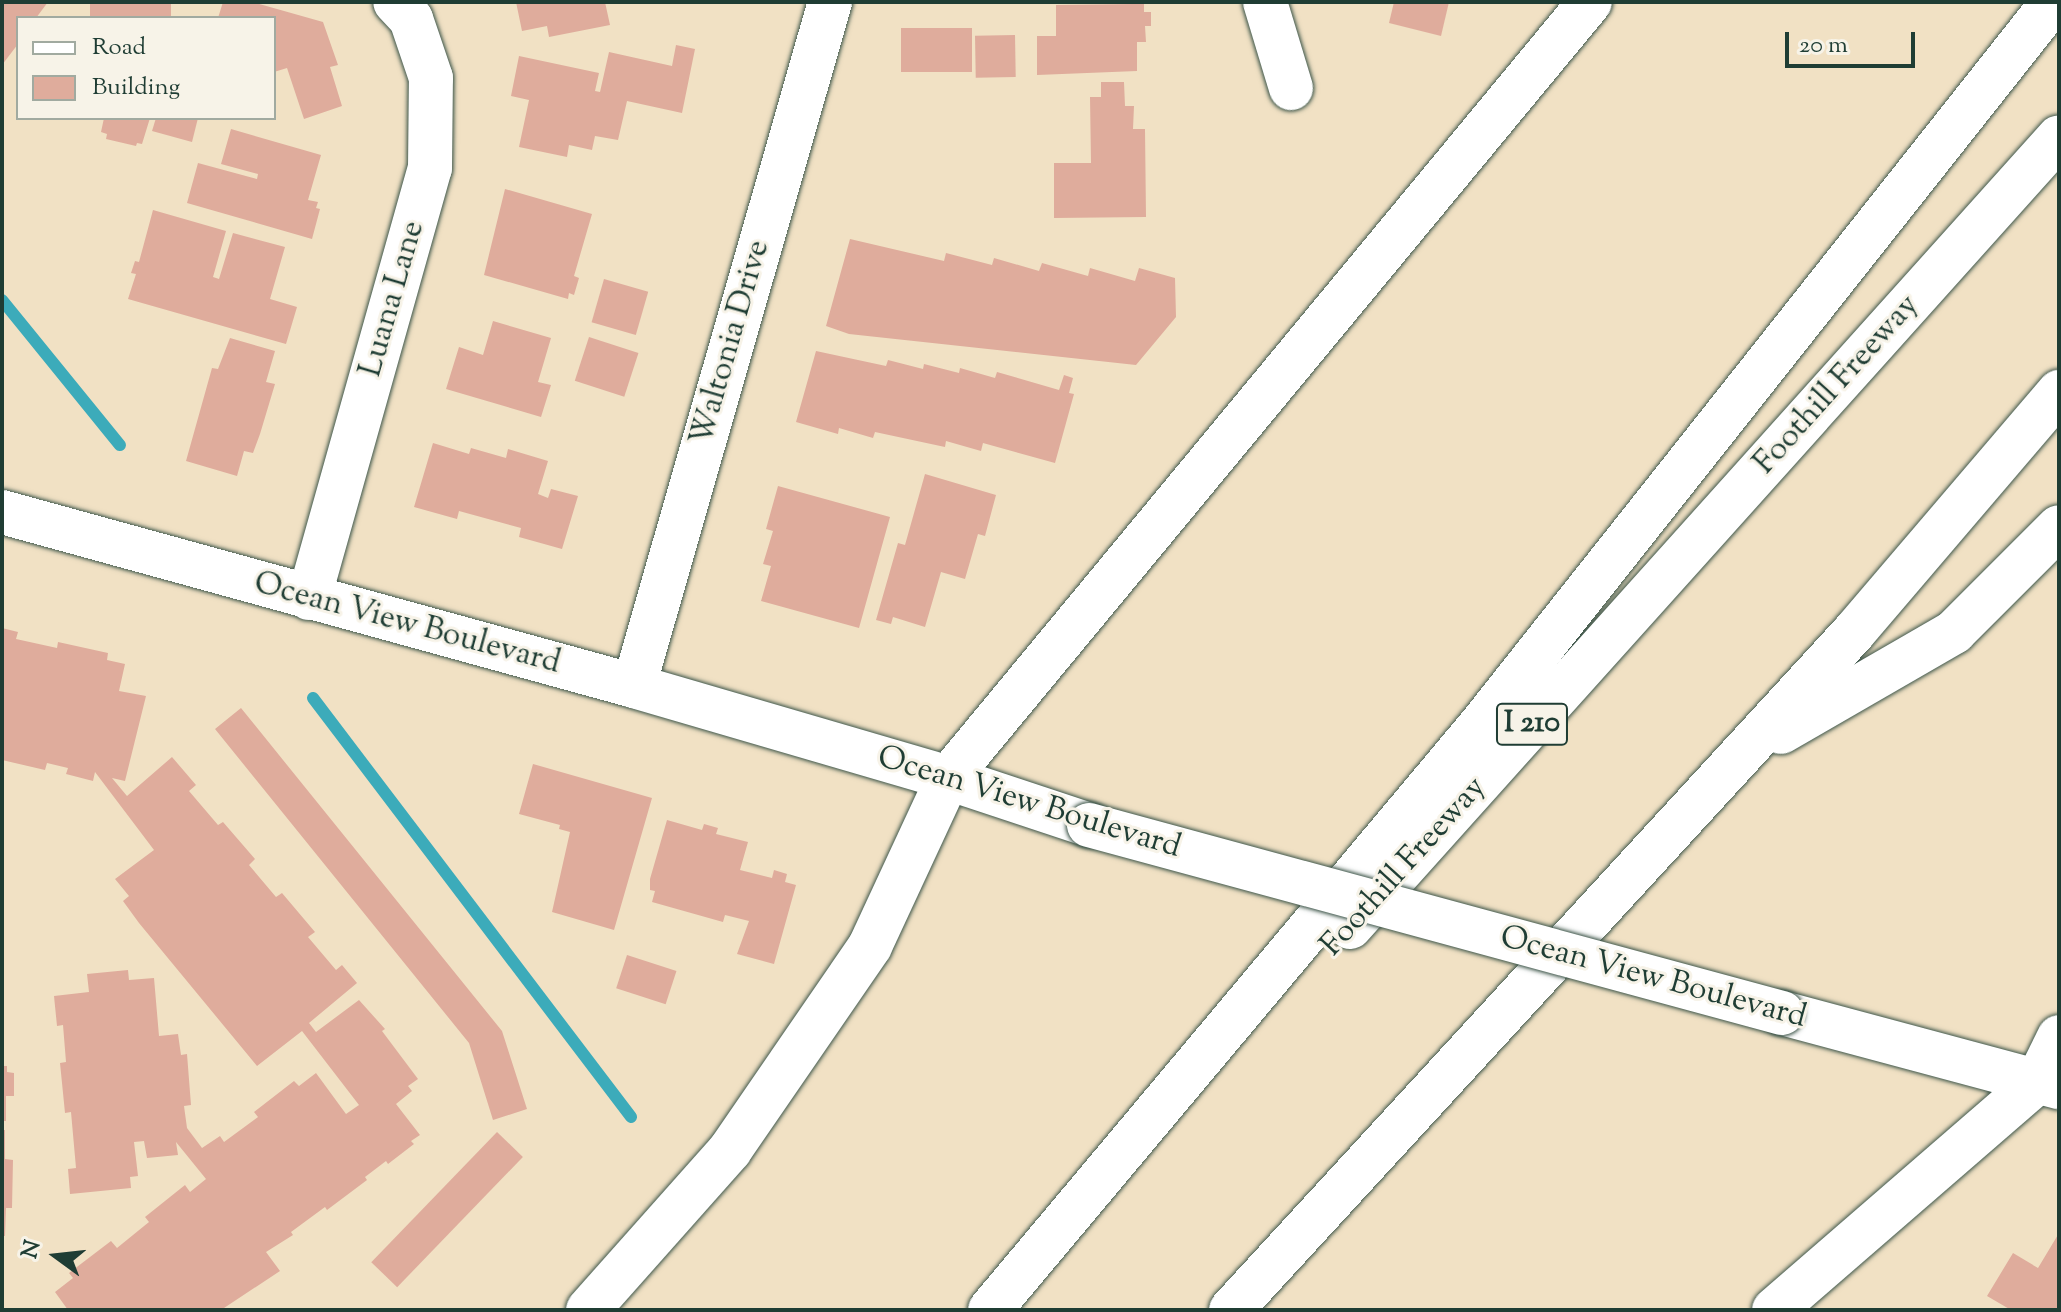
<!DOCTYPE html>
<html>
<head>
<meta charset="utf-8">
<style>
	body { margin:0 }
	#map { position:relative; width:2061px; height:1312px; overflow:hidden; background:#f1e1c4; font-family:"Sorts Mill Goudy",serif }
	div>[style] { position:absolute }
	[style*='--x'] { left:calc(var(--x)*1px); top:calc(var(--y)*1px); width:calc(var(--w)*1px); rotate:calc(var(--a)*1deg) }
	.stream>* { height:12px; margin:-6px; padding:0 6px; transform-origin:6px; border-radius:6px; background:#3cabba }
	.building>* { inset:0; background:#dfac9c; transform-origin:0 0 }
	.roads { filter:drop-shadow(0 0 2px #3e564a) drop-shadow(0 0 2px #3e564a) }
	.minor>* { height:44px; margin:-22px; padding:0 22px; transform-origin:22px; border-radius:22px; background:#fff }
	.major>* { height:44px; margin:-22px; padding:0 22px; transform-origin:22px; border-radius:22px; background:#fff }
	.highway>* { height:44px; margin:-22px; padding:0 22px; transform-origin:22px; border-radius:22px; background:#fff }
	.bridges { filter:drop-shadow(0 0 2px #3e564a) drop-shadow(0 0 2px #3e564a) }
	.major-bridge>* { height:44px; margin:-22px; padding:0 22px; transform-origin:22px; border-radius:22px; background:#fff }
	span { translate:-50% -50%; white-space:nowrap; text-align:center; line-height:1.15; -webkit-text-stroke:6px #f7f3e8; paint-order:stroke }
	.shield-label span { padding:2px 6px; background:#f7f3e8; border:2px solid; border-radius:6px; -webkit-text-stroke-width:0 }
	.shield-label { font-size:30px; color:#1f3d34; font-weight:700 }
	.street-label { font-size:32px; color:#1f3d34 }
	.frame { position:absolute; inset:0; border:4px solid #1f3d34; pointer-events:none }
	.legend { position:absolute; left:16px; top:16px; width:260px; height:104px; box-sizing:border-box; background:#f7f3e8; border:2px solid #a1aaa0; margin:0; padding:10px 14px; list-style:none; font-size:24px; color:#1f3d34 }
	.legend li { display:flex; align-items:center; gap:16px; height:40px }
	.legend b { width:40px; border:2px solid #a1aaa0 }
	.north { position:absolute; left:16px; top:1216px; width:80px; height:80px; -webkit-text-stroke:6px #f7f3e8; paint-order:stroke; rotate:285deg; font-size:22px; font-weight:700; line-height:32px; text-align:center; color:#1f3d34 }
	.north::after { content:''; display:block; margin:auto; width:28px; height:36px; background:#1f3d34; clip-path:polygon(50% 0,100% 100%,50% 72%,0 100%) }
	.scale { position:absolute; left:1785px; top:32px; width:130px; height:36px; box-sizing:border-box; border:4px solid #1f3d34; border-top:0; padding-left:10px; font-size:24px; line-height:28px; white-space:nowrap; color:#1f3d34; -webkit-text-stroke:6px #f7f3e8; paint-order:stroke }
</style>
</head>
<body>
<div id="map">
	<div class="stream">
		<div style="--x:2;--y:300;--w:187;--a:50.9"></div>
		<div style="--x:313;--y:698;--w:526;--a:52.8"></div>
	</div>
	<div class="building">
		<div style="clip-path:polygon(2px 2px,48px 2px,36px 18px,18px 18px,18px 44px,2px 65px)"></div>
		<div style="left:90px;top:2px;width:81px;height:16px"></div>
		<div style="clip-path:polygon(223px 2px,252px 2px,323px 22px,338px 65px,330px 67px,342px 106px,304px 119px,287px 68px,274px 72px,274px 18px,218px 18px)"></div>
		<div style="clip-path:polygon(516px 2px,605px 2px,610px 25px,549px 37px,547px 26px,522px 31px)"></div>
		<div style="clip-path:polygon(1394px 2px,1449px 2px,1441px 36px,1389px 23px)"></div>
		<div style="clip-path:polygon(1133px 4px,1144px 4px,1144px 12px,1151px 12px,1151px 26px,1145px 26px,1146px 42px,1137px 42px,1137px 71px,1037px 75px,1037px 36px,1056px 36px,1056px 5px)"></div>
		<div style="left:901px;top:28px;width:71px;height:44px"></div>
		<div style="left:1015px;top:35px;width:42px;height:40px;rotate:89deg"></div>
		<div style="clip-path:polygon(676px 45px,695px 49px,682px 113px,627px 101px,618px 140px,595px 136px,592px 150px,569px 145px,567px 157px,519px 147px,529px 100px,511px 96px,519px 56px,599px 73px,595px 91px,600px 92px,609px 52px,672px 66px)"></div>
		<div style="clip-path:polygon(1101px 82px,1124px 82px,1125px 106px,1134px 106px,1133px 129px,1145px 129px,1146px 217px,1054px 218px,1054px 163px,1091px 163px,1090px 97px,1101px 97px)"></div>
		<div style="clip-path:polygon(104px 118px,150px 118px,142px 144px,137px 143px,136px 146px,106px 139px,107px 134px,101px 132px)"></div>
		<div style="clip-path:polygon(156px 118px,198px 118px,192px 142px,152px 131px)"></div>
		<div style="clip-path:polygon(231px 129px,321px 155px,308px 200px,318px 202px,316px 208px,320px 209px,312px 239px,187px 203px,198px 163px,257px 179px,258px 174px,221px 164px)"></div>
		<div style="clip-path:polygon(505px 189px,592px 214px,574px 276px,579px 278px,574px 295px,569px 293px,568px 299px,484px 275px)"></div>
		<div style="clip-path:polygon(153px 210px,226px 231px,213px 277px,219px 279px,233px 233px,285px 247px,270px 299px,297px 307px,286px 344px,128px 299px,136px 274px,131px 273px,135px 261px,139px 262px)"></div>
		<div style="clip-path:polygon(850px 239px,944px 261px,946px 253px,992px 265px,994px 258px,1039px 271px,1042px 263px,1088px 276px,1090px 268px,1135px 281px,1139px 268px,1175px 278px,1176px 317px,1136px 365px,849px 334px,826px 326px)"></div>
		<div style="left:604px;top:279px;width:46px;height:45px;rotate:16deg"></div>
		<div style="clip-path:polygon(493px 321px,551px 338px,538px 382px,551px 385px,541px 417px,446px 389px,459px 347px,483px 355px)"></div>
		<div style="left:589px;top:337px;width:52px;height:46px;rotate:18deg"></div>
		<div style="clip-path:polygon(230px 338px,275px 351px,266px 382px,275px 384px,260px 434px,253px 453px,244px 451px,237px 476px,186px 461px,212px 368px,218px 369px)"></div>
		<div style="clip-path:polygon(816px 351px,886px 366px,888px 360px,923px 369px,924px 364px,959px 373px,960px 368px,995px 378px,997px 372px,1059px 390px,1064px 375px,1073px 378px,1069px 393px,1074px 394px,1055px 463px,983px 443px,981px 451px,946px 441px,945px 447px,875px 432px,873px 438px,839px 428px,838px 434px,796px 422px)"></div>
		<div style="clip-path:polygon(433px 443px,469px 454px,471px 448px,506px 458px,508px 449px,548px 461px,538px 494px,548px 498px,551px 489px,578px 496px,562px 549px,519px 537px,521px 528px,459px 511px,457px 519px,414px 507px)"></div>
		<div style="clip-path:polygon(925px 474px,996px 495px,985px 536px,978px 534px,965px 579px,941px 572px,925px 627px,893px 617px,891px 624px,876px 620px,898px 543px,905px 545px)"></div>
		<div style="clip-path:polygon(778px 486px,890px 517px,859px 628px,761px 601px,771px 566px,763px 564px,773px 531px,766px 529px)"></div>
		<div style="clip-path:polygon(2px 628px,18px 632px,16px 639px,57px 648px,58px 642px,108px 653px,107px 660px,125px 664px,119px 691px,146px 696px,125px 781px,112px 778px,127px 796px,172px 757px,196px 785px,189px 791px,218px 825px,223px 822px,255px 859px,249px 865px,276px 897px,282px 893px,315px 932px,308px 937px,336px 970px,342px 965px,357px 983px,309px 1023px,316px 1032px,359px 1000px,385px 1029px,382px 1031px,418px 1079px,408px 1086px,412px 1091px,396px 1104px,420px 1135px,411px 1141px,414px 1144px,388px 1164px,386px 1161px,365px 1177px,367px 1180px,327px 1210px,325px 1207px,291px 1232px,293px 1235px,266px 1252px,280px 1271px,221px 1310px,68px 1310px,55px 1292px,73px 1278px,69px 1273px,111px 1241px,117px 1248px,149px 1222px,145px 1217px,185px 1185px,190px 1192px,206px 1179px,176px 1142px,178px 1155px,147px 1158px,144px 1141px,134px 1142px,138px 1176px,130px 1177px,131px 1188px,70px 1194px,68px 1169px,76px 1168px,71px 1112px,65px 1113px,60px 1063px,66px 1062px,63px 1025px,57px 1026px,54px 996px,89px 992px,87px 974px,128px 970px,129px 980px,154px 978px,159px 1036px,178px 1034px,181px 1055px,187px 1054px,191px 1105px,184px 1106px,187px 1128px,202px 1148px,220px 1136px,224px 1142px,258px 1117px,254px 1112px,294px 1081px,299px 1086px,316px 1073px,346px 1114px,359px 1105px,302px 1031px,257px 1066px,139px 923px,123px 901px,129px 896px,115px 879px,154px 850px,95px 772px,93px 781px,66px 774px,68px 768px,47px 763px,45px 770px,2px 760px)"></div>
		<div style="clip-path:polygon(241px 708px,502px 1031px,527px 1109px,493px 1120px,469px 1043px,215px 729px)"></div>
		<div style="clip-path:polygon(533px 764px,652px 798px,614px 930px,552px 912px,570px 832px,559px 829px,560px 825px,519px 814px)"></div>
		<div style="clip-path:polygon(667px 820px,702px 830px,704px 824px,718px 828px,716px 834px,748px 842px,740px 870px,772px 878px,774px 870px,787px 874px,785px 882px,796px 885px,774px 964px,737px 954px,749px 921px,725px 915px,723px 922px,652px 902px,655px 891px,650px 890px,650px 879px)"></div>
		<div style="left:627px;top:955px;width:52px;height:35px;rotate:18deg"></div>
		<div style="clip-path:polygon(2px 1066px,7px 1066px,7px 1072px,14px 1073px,14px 1096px,6px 1096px,6px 1121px,2px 1121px)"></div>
		<div style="clip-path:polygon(2px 1130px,5px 1130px,5px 1159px,13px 1160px,12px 1208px,6px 1208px,5px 1236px,2px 1236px)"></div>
		<div style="left:497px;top:1132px;width:36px;height:181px;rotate:44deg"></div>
		<div style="clip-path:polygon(2059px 1233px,2059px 1310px,2011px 1310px,1987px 1296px,2013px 1253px,2038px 1268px)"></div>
	</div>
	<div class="roads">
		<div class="minor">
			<div style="--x:1265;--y:2;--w:90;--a:73.2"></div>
			<div style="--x:309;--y:598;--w:447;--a:-74.3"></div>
			<div style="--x:430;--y:168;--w:90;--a:-89.4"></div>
			<div style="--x:431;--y:78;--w:62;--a:-108.7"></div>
			<div style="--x:411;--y:19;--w:23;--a:-133"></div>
			<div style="--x:634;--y:686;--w:712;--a:-74.01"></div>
		</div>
		<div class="major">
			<div style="--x:2;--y:512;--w:656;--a:15.39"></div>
			<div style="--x:634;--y:686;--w:327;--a:16.3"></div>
			<div style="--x:948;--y:778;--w:149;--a:18.4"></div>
			<div style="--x:1782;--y:1013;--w:287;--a:15"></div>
		</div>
		<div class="highway">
			<div style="--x:1781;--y:732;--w:200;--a:-30"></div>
			<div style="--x:1954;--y:632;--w:148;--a:-45"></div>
			<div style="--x:1350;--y:927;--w:1061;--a:-48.09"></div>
			<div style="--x:588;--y:1310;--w:214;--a:-48.4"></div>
			<div style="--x:730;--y:1150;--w:247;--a:-55.5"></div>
			<div style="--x:870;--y:946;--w:185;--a:-65.1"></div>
			<div style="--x:948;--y:778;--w:1007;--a:-50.4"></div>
			<div style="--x:990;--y:1310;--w:767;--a:-50.02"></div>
			<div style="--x:1483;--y:722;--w:918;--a:-51.63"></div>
			<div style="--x:1231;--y:1310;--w:921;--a:-47.42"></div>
			<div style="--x:1854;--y:632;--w:316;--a:-49.5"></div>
			<div style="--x:1774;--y:1310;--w:348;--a:-40.9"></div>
			<div style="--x:2037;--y:1082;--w:50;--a:-63.9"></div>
		</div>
	</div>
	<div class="bridges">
		<div class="major-bridge">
			<div style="--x:1089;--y:825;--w:718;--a:15.18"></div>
		</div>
	</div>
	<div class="shield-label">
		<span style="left:1532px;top:724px">I 210</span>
	</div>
	<div class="street-label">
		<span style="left:393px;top:299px;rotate:-74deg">Luana Lane</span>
		<span style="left:731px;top:343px;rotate:-74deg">Waltonia Drive</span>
		<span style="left:1837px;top:385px;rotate:-48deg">Foothill Freeway</span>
		<span style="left:407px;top:624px;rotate:15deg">Ocean View Boulevard</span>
		<span style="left:1029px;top:803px;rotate:17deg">Ocean View Boulevard</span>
		<span style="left:1404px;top:867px;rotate:-48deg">Foothill Freeway</span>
		<span style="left:1653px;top:978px;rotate:15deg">Ocean View Boulevard</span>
	</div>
	<div class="frame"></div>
	<ul class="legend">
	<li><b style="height:10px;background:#fff"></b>Road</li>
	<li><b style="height:22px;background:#dfac9c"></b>Building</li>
	</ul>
	<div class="north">N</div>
	<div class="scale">20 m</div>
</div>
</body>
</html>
